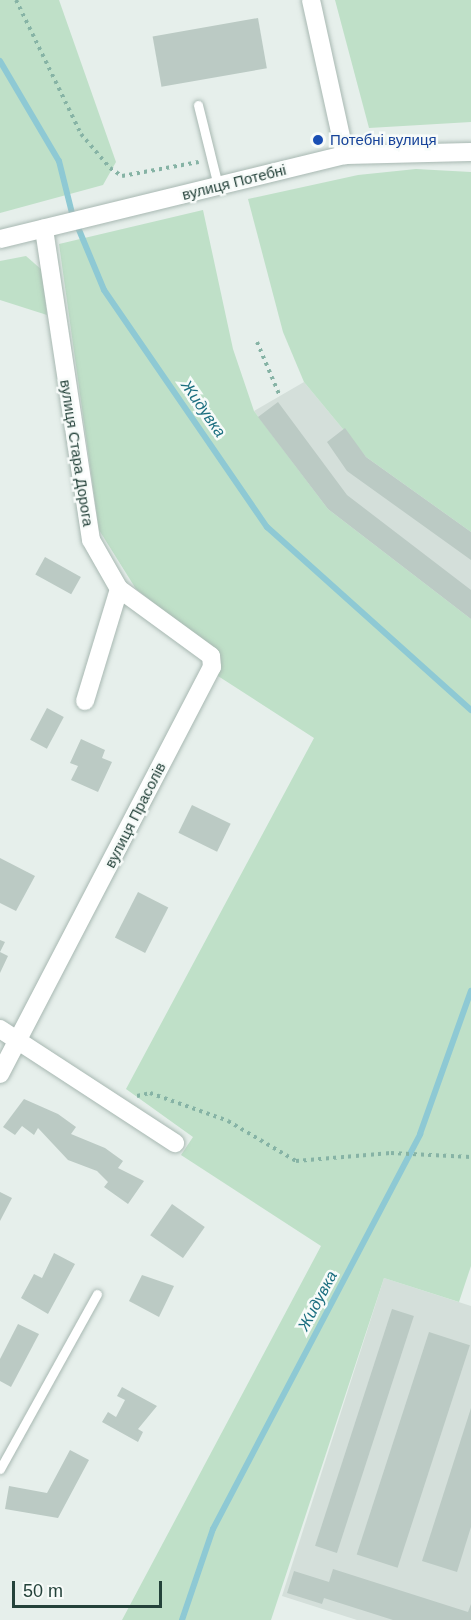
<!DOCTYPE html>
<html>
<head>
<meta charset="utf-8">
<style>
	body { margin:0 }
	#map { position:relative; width:471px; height:1620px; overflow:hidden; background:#e6efeb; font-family:Helvetica,sans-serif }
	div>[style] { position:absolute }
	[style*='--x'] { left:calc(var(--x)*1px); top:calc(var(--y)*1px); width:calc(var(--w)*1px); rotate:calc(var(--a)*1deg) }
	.built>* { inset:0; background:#d4dfda }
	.green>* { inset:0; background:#bfe0c8 }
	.stream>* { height:6px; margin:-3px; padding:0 3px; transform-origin:3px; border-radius:3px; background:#8ec9d4 }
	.building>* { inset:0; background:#bbcac4; transform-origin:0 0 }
	.path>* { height:4px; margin-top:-2px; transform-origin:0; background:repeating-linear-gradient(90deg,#86b3a5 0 3px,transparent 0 7.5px) }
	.roads { filter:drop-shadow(0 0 2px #a8b8b2) drop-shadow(0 0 2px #a8b8b2) }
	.lane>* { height:9px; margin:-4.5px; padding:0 4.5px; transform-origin:4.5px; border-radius:4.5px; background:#fff }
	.street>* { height:18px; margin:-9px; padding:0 9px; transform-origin:9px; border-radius:9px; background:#fff }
	.secondary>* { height:18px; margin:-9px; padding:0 9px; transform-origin:9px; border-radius:9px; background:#fff }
	.dots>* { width:16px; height:16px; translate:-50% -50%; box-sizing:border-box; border:3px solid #f7fbf9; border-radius:50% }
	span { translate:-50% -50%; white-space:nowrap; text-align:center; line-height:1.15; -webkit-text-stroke:5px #f7fbf9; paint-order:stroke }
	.transit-label { font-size:15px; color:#164399 }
	.left { translate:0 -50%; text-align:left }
	.street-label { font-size:15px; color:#24423a }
	.water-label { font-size:16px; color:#1c6f80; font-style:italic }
	.scale { position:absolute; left:12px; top:1581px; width:150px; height:27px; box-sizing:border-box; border:3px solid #24423a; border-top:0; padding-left:8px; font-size:18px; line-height:21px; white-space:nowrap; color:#24423a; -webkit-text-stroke:4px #f7fbf9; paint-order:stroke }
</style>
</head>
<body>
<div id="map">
	<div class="built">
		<div style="clip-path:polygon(304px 382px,366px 457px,471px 532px,471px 619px,328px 509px,254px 411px)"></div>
		<div style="clip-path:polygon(384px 1278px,471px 1306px,471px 1620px,357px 1620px,282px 1596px)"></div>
	</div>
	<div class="green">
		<div style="clip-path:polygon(0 0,59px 0,116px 162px,103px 185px,0 213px)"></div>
		<div style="clip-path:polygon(335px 0,471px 0,471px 122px,369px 128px)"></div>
		<div style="clip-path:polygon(416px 169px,471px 172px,471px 532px,366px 457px,304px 382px,283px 332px,248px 199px,358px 175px)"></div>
		<div style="clip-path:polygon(203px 210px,233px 349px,254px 411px,328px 509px,471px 619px,471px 1266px,459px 1302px,384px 1278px,271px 1620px,122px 1620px,321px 1246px,181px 1155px,193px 1137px,126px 1089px,314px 738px,218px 676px,220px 655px,136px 589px,99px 530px,59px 244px)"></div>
		<div style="clip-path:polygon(26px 256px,42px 270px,47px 315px,0 300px,0 261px)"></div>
	</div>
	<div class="stream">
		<div style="--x:0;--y:61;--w:116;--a:59.5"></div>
		<div style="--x:59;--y:161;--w:54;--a:76"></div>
		<div style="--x:72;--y:213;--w:83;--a:67.4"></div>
		<div style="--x:104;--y:290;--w:288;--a:55.5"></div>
		<div style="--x:267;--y:527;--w:274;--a:41.9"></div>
		<div style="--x:182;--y:1620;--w:96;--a:-71.2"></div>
		<div style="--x:213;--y:1529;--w:446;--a:-62.3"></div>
		<div style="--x:420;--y:1134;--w:152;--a:-70.4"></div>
	</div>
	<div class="building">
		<div style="left:258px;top:18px;width:51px;height:107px;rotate:80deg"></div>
		<div style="clip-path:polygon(278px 402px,347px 495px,471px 590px,471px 619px,328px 509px,258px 417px)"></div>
		<div style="clip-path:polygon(345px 428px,366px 457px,471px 532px,471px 560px,347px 471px,327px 442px)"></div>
		<div style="left:45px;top:557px;width:41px;height:20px;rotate:29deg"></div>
		<div style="left:47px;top:708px;width:19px;height:36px;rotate:28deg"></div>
		<div style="clip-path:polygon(81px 739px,105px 750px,102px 758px,112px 762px,98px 792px,71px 780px,78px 766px,70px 763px)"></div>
		<div style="left:192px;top:805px;width:43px;height:31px;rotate:26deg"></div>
		<div style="clip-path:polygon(0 858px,35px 876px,16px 911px,0 903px)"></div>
		<div style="left:138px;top:892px;width:34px;height:51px;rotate:27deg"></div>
		<div style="clip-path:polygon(0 940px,5px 942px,0 952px,8px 956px,0 973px)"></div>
		<div style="clip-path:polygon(24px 1099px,58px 1114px,76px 1127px,71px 1134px,105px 1148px,123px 1161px,118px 1168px,144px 1181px,128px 1204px,104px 1187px,108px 1182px,97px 1171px,68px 1160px,38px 1128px,34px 1135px,22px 1126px,15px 1135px,3px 1127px)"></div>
		<div style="clip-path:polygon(0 1192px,12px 1198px,0 1221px)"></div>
		<div style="left:172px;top:1204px;width:40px;height:38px;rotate:35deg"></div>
		<div style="clip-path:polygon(54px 1253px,75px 1264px,48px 1314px,21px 1298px,34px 1274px,42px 1278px)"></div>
		<div style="clip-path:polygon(142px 1275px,174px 1286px,159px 1317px,129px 1301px)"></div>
		<div style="left:392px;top:1309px;width:23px;height:249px;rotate:18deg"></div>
		<div style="clip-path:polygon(18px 1324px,39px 1334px,11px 1387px,0 1381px,0 1359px)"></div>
		<div style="left:429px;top:1332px;width:43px;height:234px;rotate:18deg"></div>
		<div style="clip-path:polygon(122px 1387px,157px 1406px,138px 1429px,143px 1432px,138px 1442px,102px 1422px,108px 1412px,116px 1417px,125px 1400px,117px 1396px)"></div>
		<div style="clip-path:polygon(471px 1408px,471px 1527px,457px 1572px,422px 1561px)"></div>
		<div style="clip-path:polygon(70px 1450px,89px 1460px,58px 1518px,5px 1509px,9px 1486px,47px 1493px)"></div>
		<div style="clip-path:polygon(333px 1569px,468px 1612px,471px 1604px,471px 1620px,393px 1620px,324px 1598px,322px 1604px,287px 1593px,294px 1571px,329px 1582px)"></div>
	</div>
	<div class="path">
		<div style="--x:16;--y:0;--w:149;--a:64.1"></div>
		<div style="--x:81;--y:134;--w:45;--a:49.5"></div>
		<div style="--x:110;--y:168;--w:14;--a:34"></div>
		<div style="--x:122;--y:176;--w:78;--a:-10.3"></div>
		<div style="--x:257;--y:342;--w:56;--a:67.1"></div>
		<div style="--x:137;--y:1096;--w:13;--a:-13"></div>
		<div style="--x:150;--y:1093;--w:83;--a:19.7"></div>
		<div style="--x:228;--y:1121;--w:79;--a:30.5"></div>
		<div style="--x:296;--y:1161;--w:95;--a:-4.8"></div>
		<div style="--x:391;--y:1153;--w:80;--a:2.9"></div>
	</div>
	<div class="roads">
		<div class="lane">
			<div style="--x:198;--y:105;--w:83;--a:76.1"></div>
			<div style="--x:0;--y:1469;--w:200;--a:-61"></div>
		</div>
		<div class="street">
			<div style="--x:311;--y:0;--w:159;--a:77.6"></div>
			<div style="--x:85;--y:701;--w:117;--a:-73.1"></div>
			<div style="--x:0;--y:1029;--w:209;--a:33.1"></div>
			<div style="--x:0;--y:1074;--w:459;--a:-62.5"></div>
			<div style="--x:212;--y:667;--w:11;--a:-95"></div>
			<div style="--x:211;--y:656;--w:114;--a:-143.9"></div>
			<div style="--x:119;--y:589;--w:56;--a:-119.7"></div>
			<div style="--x:91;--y:540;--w:315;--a:-98.6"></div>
		</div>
		<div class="secondary">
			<div style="--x:0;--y:239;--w:355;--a:-13.7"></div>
			<div style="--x:345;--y:155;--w:126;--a:-1.4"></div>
		</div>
	</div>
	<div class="dots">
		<div style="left:318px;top:140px;background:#1a4fb4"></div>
	</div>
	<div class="transit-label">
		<span class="left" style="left:330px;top:140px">Потебні вулиця</span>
	</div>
	<div class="street-label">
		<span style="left:234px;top:182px;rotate:-14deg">вулиця Потебні</span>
		<span style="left:77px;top:453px;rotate:81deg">вулиця Стара Дорога</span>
		<span style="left:135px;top:815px;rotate:-63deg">вулиця Прасолів</span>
	</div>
	<div class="water-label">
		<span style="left:203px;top:409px;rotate:55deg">Жидувка</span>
		<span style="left:318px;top:1301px;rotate:-62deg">Жидувка</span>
	</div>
	<div class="scale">50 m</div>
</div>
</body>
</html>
